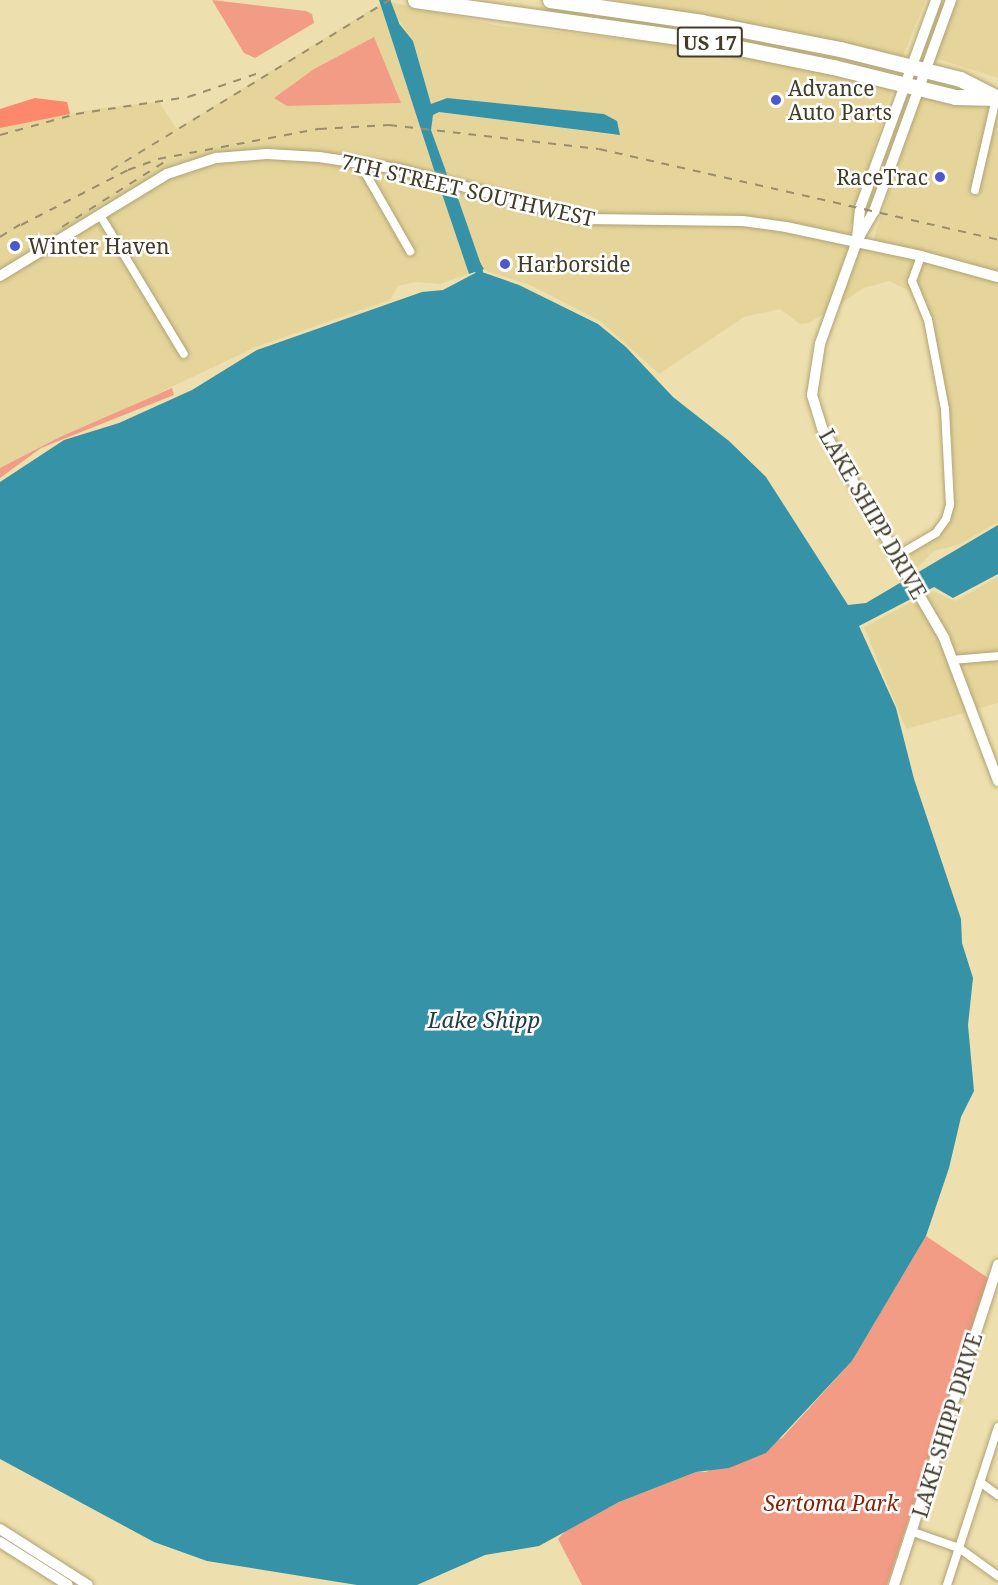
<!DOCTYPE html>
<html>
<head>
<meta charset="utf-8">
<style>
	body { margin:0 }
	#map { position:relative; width:998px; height:1585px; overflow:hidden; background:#eee0ae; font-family:"Noto Serif",serif }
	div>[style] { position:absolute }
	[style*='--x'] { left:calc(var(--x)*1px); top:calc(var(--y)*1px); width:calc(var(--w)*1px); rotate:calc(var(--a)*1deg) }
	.built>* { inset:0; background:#e5d59b }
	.green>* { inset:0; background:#f29b85 }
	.forest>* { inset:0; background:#fd886b }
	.water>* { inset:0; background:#3692a6 }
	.canal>* { height:8px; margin:-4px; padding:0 4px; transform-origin:4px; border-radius:4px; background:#3692a6 }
	.roads { filter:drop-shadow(0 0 2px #b0a372) drop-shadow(0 0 2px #b0a372) }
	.street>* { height:8px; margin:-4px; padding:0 4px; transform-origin:4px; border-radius:4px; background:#fff }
	.secondary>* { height:10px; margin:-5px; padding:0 5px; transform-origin:5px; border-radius:5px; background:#fff }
	.highway>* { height:15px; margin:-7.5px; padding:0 7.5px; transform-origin:7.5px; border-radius:7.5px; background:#fff }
	.rail>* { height:2px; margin-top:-1px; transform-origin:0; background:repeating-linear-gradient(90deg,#988e6b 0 8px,transparent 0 16px) }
	.dots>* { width:16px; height:16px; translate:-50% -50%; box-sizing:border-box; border:3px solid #fff; border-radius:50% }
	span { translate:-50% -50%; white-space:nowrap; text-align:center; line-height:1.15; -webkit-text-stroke:5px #fff; paint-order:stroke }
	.shield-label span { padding:2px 4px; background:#fff; border:2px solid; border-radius:4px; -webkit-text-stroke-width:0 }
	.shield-label { font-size:20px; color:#423c28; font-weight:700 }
	.poi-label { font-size:21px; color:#423c28 }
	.left { translate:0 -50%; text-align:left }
	.right { translate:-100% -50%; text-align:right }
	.street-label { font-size:21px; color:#423c28 }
	.park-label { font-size:21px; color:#871f01; font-style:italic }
	.water-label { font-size:22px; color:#223e45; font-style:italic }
</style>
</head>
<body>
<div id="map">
	<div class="built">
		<div style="clip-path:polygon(613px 0,926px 0,903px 56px)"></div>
		<div style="clip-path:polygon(955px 0,998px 0,998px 78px,935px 58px)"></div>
		<div style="clip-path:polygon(386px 1px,500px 26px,708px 48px,893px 86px,848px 236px,787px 224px,586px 215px,449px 180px,430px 130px,433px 115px,439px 112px,615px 135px,617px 125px,604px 114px,442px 98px,431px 105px,413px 41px)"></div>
		<div style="clip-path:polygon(evenodd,380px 4px,436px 176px,361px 157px,215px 154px,165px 171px,0 271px,0 128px,100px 108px,159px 102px,177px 129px,380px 4px,352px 49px,400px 103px,287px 106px,275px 98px,314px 69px,352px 49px)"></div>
		<div style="clip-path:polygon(922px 92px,989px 109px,971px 194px,978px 194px,998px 112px,998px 273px,873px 241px)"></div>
		<div style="clip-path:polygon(266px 157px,356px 165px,408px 256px,415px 252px,367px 167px,439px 185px,469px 274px,440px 284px,415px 282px,398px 286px,390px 300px,256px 347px,0 468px,0 280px,98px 220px,183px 359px,189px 355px,105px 216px,168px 178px,216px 162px)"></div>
		<div style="clip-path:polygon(452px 189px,584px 223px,742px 225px,852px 244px,828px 311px,809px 323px,800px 324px,780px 309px,744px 317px,659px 374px,600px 321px,532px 286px,484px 270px,470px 246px)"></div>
		<div style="clip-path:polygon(860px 246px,916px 259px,908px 280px,913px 293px,889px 281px,864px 288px,839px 304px)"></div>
		<div style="clip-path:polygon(923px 261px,998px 281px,998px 522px,958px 545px,934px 551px,912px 573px,903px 557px,943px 531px,952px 512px,955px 483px,949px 408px,932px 319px,916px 280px)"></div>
		<div style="clip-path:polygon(998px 577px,998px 652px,956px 656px,925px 595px,933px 591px,955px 601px)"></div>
		<div style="clip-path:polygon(917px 599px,940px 640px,968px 712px,906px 729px,864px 627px)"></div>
		<div style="clip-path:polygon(998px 659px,998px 703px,976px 709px,958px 663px)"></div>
	</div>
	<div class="green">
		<div style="clip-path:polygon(212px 0,306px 11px,312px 14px,314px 23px,255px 58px,244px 53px)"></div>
		<div style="clip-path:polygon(374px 37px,401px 103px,287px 106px,274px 98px,314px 69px)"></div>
		<div style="clip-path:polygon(172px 388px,174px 395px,41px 448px,0 478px,0 468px,60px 437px)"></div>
		<div style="clip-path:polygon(926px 1236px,988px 1278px,887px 1585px,582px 1585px,558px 1539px,565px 1531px,619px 1502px,696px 1472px,706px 1472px,782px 1438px,852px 1361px)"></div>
	</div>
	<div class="forest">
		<div style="clip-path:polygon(35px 98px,67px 102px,70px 114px,0 128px,0 109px)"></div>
	</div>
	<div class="water">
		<div style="clip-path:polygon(379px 0,386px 0,389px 11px,413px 41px,431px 104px,447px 98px,604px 114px,617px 121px,620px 135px,439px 112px,433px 115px,431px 130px,449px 180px,436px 176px)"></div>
		<div style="clip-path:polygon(439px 185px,452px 189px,470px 246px,484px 269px,469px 274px)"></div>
		<div style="clip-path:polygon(479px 271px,519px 285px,598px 324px,626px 347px,673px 397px,729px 441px,766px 477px,848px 605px,866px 603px,998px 525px,998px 574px,953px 598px,934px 587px,859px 626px,896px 708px,914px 779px,961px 919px,962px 943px,973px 978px,968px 1025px,974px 1091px,961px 1117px,949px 1168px,926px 1236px,852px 1361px,766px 1453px,729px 1468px,696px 1472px,619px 1502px,539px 1546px,485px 1555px,417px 1585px,357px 1585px,207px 1561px,154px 1542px,0 1459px,0 482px,64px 440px,119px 423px,192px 390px,257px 350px,422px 292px,443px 290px)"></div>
	</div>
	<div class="canal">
		<div style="--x:386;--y:0;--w:25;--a:69"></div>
		<div style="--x:454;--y:199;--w:76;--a:70.9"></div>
	</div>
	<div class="roads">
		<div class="street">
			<div style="--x:359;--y:162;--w:103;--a:60.2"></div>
			<div style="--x:975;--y:190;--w:94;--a:-77.1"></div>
			<div style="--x:100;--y:215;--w:162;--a:58.9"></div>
			<div style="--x:897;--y:556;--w:45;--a:-30.5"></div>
			<div style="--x:936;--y:533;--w:17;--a:-54"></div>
			<div style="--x:946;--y:519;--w:15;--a:-74"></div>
			<div style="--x:950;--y:505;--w:96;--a:-93"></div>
			<div style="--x:945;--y:409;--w:91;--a:-100.8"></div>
			<div style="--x:928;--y:320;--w:42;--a:-112.3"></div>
			<div style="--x:912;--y:281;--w:27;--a:-70"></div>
			<div style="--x:953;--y:660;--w:45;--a:-5.1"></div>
			<div style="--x:980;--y:1482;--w:22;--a:36"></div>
			<div style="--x:913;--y:1532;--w:49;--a:19.2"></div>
			<div style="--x:959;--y:1548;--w:48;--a:35.7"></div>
			<div style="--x:947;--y:1585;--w:166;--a:-72.1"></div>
		</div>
		<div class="secondary">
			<div style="--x:951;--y:0;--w:225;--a:110"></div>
			<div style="--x:874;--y:211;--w:34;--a:120"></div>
			<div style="--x:857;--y:241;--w:109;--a:109.8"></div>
			<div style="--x:820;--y:344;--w:52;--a:98.9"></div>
			<div style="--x:812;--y:395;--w:34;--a:73"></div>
			<div style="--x:822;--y:428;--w:243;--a:59.8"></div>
			<div style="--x:944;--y:638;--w:153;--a:69.3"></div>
			<div style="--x:857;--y:238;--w:30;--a:-84"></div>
			<div style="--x:860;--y:208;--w:221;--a:-69.9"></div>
			<div style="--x:0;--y:276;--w:196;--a:-31.4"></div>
			<div style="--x:167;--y:174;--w:52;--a:-18.1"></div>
			<div style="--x:216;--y:158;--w:51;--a:-4.5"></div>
			<div style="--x:267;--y:154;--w:52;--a:3.3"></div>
			<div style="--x:319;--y:157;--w:80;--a:8.6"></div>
			<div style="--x:398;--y:169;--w:195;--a:14.9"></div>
			<div style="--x:586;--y:219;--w:157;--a:0.7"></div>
			<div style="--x:743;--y:221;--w:43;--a:7.9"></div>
			<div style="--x:786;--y:227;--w:138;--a:12.1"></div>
			<div style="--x:921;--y:256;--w:80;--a:15.3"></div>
			<div style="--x:0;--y:1529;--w:104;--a:32.5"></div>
			<div style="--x:0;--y:1542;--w:80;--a:32.3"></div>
			<div style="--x:894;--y:1585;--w:337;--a:-72"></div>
		</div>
		<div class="highway">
			<div style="--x:415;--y:0;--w:293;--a:8"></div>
			<div style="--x:705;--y:41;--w:131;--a:11.5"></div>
			<div style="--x:833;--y:67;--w:126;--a:13.8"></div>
			<div style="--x:955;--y:97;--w:43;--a:1.3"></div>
			<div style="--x:550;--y:0;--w:154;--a:8.2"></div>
			<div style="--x:702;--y:22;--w:141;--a:11.1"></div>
			<div style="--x:840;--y:49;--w:124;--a:14"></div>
			<div style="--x:960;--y:79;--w:37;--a:27"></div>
		</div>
	</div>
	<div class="rail">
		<div style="--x:0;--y:135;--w:79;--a:-15.4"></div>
		<div style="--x:76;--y:114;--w:113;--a:-8.6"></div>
		<div style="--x:188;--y:97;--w:72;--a:-18.7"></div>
		<div style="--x:111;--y:170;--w:327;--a:-31.4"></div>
		<div style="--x:21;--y:225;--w:120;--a:-27.2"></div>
		<div style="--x:128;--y:170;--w:32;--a:-20"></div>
		<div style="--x:158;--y:159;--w:164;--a:-10.6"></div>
		<div style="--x:319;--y:129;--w:70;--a:-3.3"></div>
		<div style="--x:389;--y:125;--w:211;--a:6.5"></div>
		<div style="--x:599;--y:149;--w:409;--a:12.8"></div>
		<div style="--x:62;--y:227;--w:120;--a:-32.4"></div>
		<div style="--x:0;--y:237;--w:31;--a:-32"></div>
	</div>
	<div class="dots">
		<div style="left:776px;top:100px;background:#4e58ce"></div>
		<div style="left:940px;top:177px;background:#4e58ce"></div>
		<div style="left:15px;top:246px;background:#4e58ce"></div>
		<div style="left:505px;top:264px;background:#4e58ce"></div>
	</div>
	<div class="shield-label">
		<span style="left:710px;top:42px">US 17</span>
	</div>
	<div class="poi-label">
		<span class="left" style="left:788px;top:100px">Advance<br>Auto Parts</span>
		<span class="right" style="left:928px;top:177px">RaceTrac</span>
		<span class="left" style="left:28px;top:246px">Winter Haven</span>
		<span class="left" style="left:517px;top:264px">Harborside</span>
	</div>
	<div class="street-label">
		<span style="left:468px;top:190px;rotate:13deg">7TH STREET SOUTHWEST</span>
		<span style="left:873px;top:514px;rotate:60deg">LAKE SHIPP DRIVE</span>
		<span style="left:947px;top:1425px;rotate:-73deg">LAKE SHIPP DRIVE</span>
	</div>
	<div class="park-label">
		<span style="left:831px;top:1503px">Sertoma Park</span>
	</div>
	<div class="water-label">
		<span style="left:484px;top:1020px">Lake Shipp</span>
	</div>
</div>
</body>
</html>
